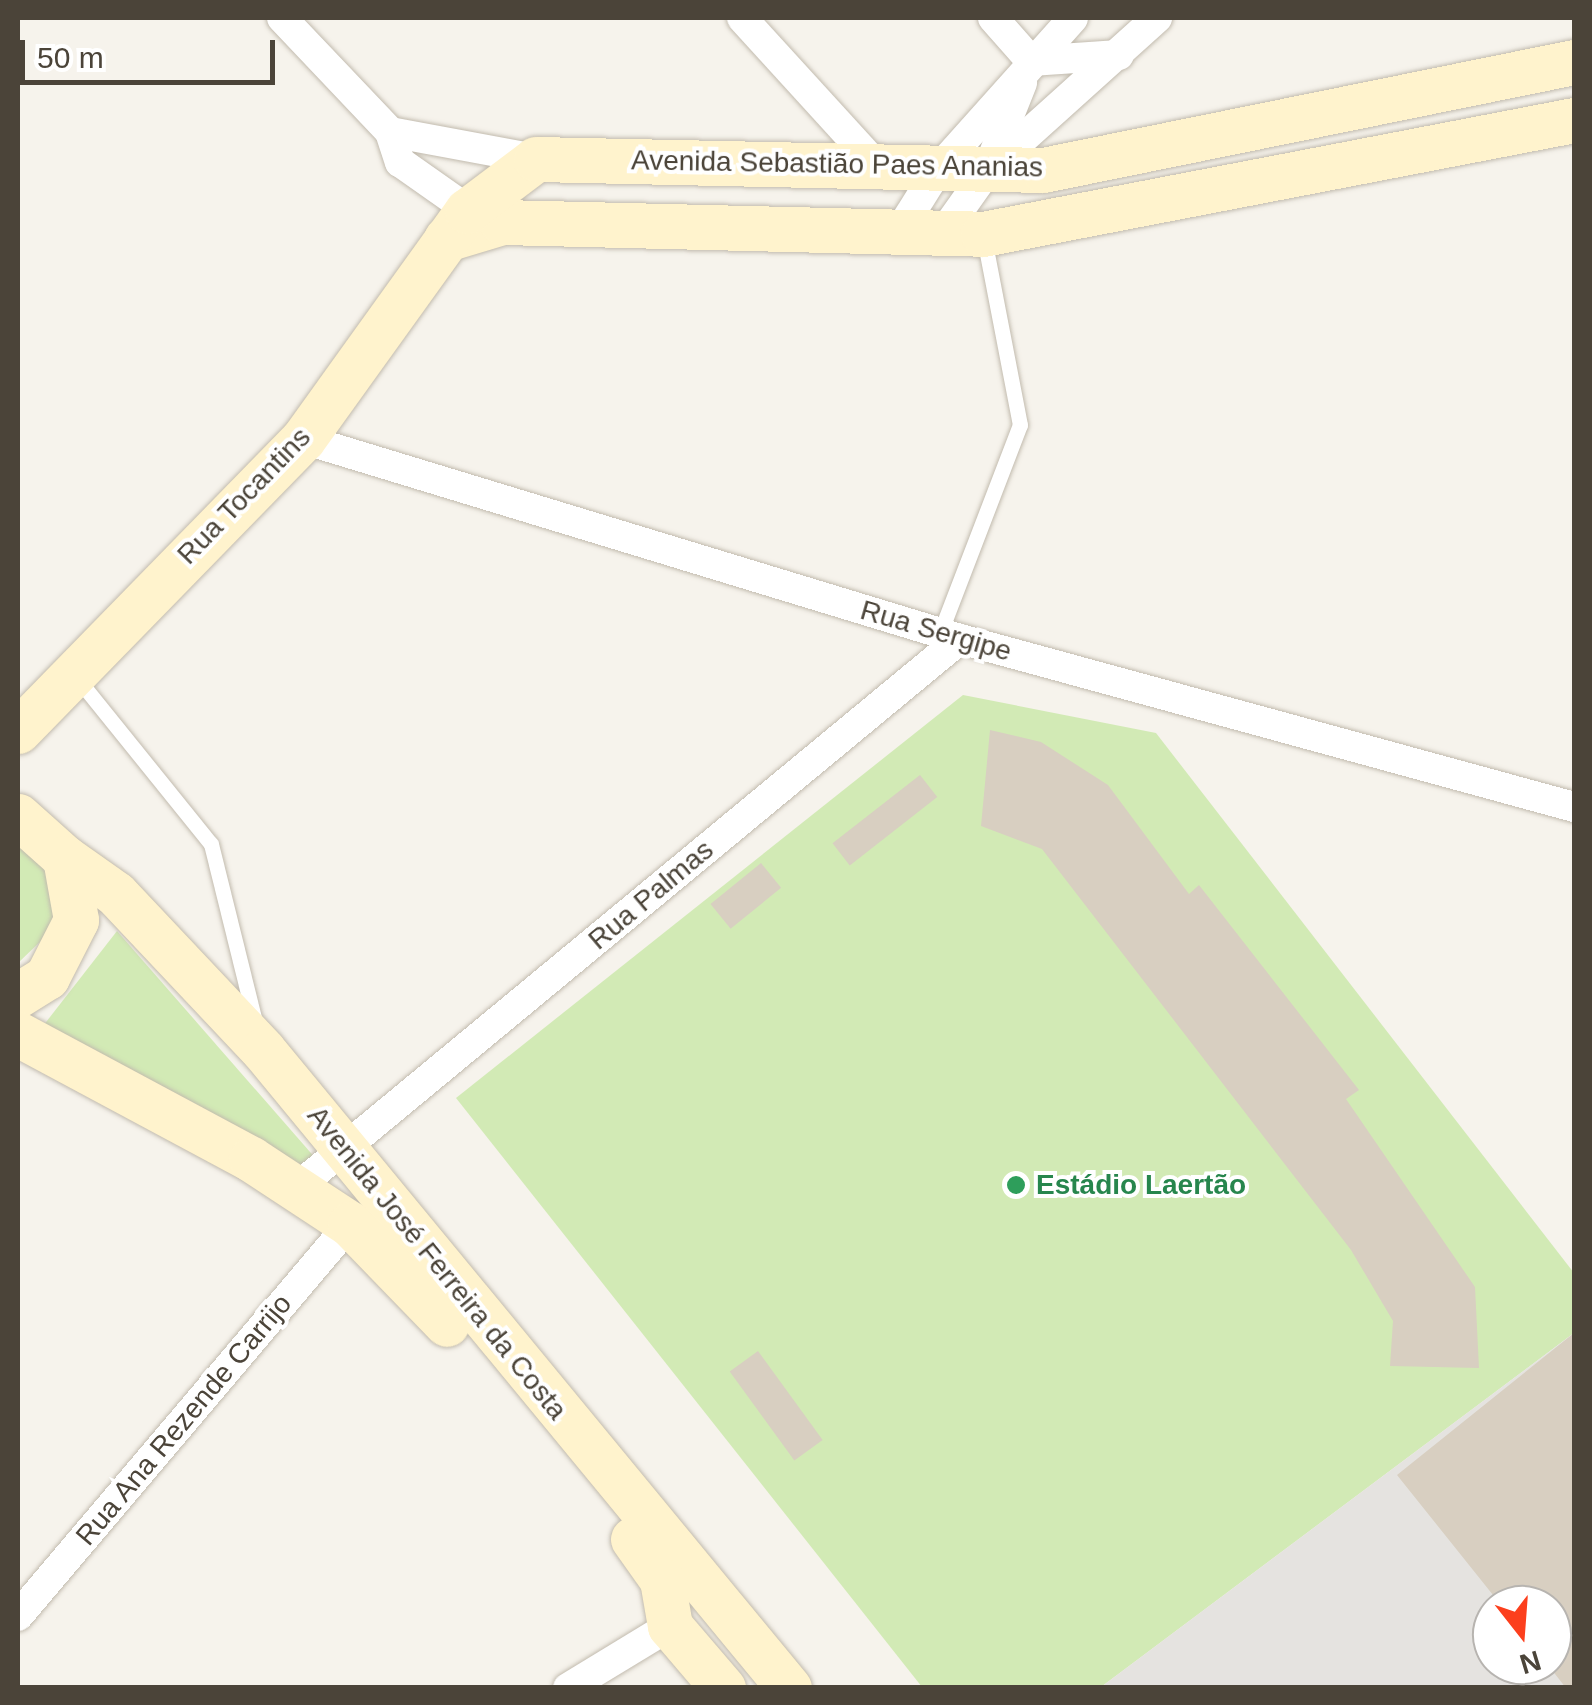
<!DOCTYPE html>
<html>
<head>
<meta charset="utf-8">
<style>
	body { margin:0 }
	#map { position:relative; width:1592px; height:1705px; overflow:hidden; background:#f6f3ec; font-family:Helvetica,sans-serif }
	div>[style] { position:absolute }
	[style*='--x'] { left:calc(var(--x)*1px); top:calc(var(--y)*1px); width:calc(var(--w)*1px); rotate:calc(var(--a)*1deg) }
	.green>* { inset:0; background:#d2eab5 }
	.parking>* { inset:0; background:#e5e3e0 }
	.building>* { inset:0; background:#d8cfc1; transform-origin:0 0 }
	.roads { filter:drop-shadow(0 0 2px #c2bbae) drop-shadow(0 0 2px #c2bbae) }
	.lane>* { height:15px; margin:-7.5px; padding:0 7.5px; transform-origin:7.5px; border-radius:7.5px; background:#fff }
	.street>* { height:30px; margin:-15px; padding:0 15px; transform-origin:15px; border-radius:15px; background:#fff }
	.secondary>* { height:45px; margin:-22.5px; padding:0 22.5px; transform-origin:22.5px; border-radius:22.5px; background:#fff3cd }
	.dots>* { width:28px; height:28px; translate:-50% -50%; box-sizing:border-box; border:5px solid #fff; border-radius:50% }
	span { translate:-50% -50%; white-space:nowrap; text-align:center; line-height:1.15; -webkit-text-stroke:8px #fff; paint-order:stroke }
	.street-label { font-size:28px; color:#4b4439 }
	.leisure-label { font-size:28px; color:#27864d; font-weight:700 }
	.left { translate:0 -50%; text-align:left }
	.frame { position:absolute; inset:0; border:20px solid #4b4439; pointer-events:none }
	.north { position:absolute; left:1472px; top:1585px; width:100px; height:100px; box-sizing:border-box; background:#fff; border:2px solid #b7b4b0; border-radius:50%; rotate:163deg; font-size:28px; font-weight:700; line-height:40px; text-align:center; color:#4b4439 }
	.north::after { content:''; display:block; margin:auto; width:35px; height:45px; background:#fc3f1d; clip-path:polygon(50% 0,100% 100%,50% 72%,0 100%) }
	.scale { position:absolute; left:20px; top:40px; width:255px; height:45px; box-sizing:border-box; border:5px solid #4b4439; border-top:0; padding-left:12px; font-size:30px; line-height:35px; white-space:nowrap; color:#4b4439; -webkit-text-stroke:8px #fff; paint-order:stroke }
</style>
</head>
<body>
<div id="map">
	<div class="green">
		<div style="clip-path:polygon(963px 695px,1156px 733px,1574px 1273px,1574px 1333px,1101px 1687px,922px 1687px,456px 1098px)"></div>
		<div style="clip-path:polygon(18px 845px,39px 857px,60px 901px,44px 938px,18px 963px)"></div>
		<div style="clip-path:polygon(117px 931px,317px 1160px,304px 1166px,43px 1026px)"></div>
	</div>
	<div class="parking">
		<div style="clip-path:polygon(evenodd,1574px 1333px,1574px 1687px,1101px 1687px,1574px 1333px,1492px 1605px,1552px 1605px,1552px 1665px,1492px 1665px,1492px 1605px)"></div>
	</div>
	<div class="building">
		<div style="clip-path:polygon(990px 730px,1041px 742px,1108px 785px,1189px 894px,1199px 885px,1359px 1090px,1346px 1099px,1475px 1287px,1479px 1368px,1390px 1366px,1393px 1321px,1351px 1250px,1042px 849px,981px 826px)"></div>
		<div style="left:920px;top:775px;width:28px;height:111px;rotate:52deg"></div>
		<div style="left:761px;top:863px;width:32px;height:65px;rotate:51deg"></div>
		<div style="clip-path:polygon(1574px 1333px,1574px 1688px,1566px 1688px,1548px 1665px,1552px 1605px,1501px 1605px,1397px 1475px)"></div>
		<div style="left:758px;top:1351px;width:110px;height:35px;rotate:54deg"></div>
	</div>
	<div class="roads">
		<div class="lane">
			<div style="--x:940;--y:633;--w:223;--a:-69"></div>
			<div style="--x:1020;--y:425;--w:190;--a:-100.9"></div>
			<div style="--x:77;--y:678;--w:213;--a:51.1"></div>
			<div style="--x:211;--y:844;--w:183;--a:76.1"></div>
		</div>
		<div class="street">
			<div style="--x:282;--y:18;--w:157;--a:46.5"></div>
			<div style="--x:390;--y:132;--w:32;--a:72"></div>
			<div style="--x:400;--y:162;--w:103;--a:35.1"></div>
			<div style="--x:742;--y:18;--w:200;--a:47.6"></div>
			<div style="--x:993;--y:18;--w:57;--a:48.5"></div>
			<div style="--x:1031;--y:61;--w:88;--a:-3.9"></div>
			<div style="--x:390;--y:132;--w:148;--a:10.5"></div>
			<div style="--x:987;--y:171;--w:229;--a:-42"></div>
			<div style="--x:900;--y:230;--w:73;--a:-57.8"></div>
			<div style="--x:939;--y:168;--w:201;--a:-48.2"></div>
			<div style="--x:943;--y:233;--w:76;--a:-54.6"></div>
			<div style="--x:987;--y:171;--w:95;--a:-68.3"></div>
			<div style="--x:303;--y:439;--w:687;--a:16.93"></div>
			<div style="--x:960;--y:639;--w:637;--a:15.3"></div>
			<div style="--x:295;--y:1189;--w:863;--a:-39.59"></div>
			<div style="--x:18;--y:1616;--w:514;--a:-49.74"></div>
			<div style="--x:568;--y:1688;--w:119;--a:-31.3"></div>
		</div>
		<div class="secondary">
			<div style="--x:446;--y:239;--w:59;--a:-16.9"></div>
			<div style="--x:502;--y:222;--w:481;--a:1.4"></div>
			<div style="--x:983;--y:234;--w:602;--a:-10.92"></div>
			<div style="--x:18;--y:731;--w:408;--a:-45.7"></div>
			<div style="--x:303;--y:439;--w:281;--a:-54.3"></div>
			<div style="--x:467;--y:211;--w:86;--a:-37"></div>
			<div style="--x:536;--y:159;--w:507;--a:1.24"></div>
			<div style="--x:1043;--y:170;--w:542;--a:-11.5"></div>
			<div style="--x:18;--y:816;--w:63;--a:41.8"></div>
			<div style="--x:65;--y:858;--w:63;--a:79.9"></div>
			<div style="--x:76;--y:920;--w:64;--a:117"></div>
			<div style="--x:47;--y:977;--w:34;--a:148"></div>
			<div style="--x:65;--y:858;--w:62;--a:35.2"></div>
			<div style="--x:116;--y:894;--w:214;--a:46.7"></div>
			<div style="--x:263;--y:1050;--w:827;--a:50.5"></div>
			<div style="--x:18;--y:1034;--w:264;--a:28.2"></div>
			<div style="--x:251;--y:1159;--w:118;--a:33.3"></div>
			<div style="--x:350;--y:1224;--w:139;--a:45.9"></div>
			<div style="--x:633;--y:1539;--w:50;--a:54.7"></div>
			<div style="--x:662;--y:1580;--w:47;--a:80.1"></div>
			<div style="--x:670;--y:1626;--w:82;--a:49.5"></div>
		</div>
	</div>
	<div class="dots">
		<div style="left:1016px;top:1185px;background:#2e9e5b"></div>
	</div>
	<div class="street-label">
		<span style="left:837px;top:164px;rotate:1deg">Avenida Sebastião Paes Ananias</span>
		<span style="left:244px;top:496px;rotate:-46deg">Rua Tocantins</span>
		<span style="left:936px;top:631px;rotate:16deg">Rua Sergipe</span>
		<span style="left:651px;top:895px;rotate:-40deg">Rua Palmas</span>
		<span style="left:437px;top:1263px;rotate:51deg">Avenida José Ferreira da Costa</span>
		<span style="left:184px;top:1420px;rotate:-50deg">Rua Ana Rezende Carrijo</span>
	</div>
	<div class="leisure-label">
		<span class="left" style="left:1036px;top:1185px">Estádio Laertão</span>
	</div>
	<div class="frame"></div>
	<div class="north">N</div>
	<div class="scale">50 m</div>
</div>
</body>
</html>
